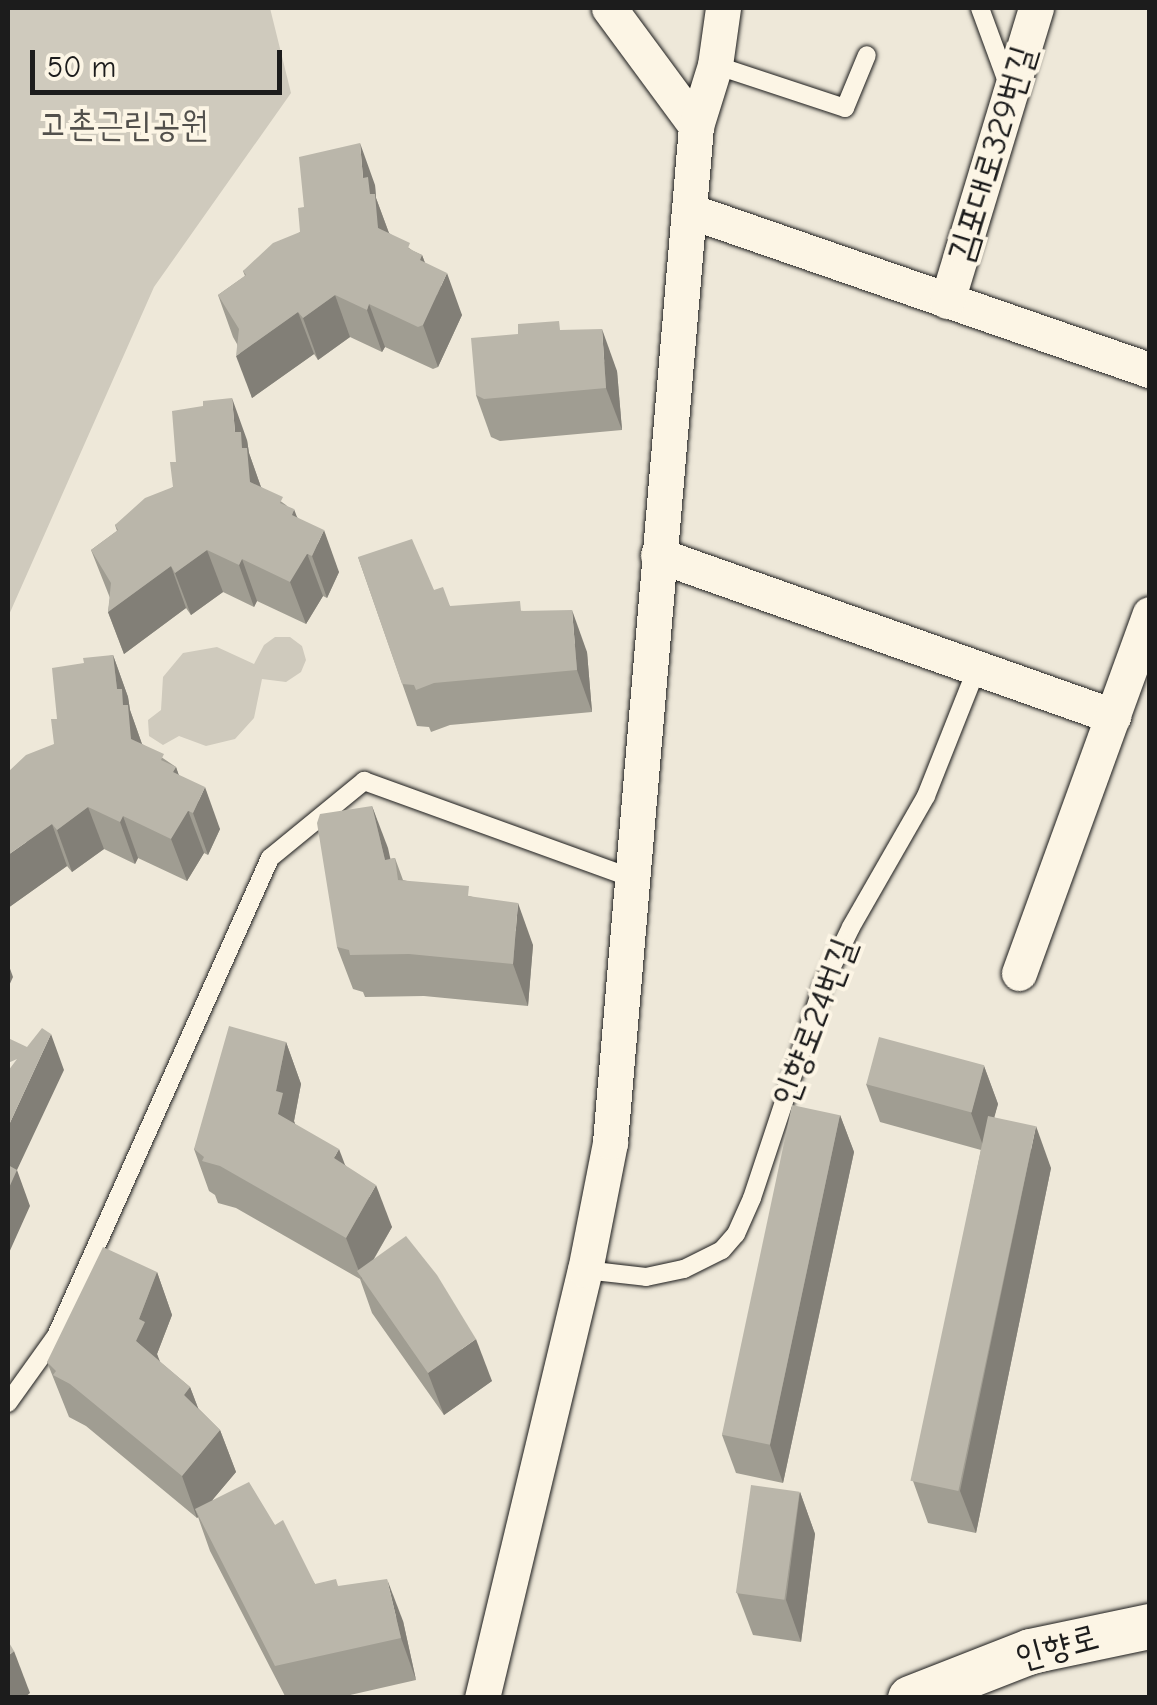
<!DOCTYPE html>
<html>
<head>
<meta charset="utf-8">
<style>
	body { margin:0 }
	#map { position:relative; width:1157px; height:1705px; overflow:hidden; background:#eee8d9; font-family:"Comic Neue","Poor Story",sans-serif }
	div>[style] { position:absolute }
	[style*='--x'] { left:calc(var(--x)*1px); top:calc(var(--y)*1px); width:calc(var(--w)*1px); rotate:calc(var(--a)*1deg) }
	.green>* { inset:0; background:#cfcabd }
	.roads { filter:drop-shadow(0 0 2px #1c1c1c) drop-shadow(0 0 2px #1c1c1c) }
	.service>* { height:18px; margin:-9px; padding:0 9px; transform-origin:9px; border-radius:9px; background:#fcf5e5 }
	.minor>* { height:35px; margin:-17.5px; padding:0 17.5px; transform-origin:17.5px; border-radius:17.5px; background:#fcf5e5 }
	.tertiary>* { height:45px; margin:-22.5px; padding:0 22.5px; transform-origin:22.5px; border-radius:22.5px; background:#fcf5e5 }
	.wall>* { inset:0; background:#a09d92 }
	.shaded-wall>* { inset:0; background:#827f77 }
	.building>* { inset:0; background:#bab6aa; transform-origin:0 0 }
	span { translate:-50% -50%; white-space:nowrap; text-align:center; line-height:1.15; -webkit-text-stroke:8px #fcf5e5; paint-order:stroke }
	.park-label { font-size:35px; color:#52504c }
	.street-label { font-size:35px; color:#1c1c1c }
	.frame { position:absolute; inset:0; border:10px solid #1c1c1c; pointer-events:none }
	.scale { position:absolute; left:30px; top:50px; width:252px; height:45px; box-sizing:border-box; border:5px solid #1c1c1c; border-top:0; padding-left:12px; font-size:30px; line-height:35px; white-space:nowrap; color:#1c1c1c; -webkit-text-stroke:8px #fcf5e5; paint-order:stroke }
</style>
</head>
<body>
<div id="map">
	<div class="green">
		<div style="clip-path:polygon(8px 8px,270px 8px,291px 93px,154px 287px,8px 617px)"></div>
		<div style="clip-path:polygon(275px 637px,290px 637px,302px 646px,306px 660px,301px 672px,286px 682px,262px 679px,254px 718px,235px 739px,206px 746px,179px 736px,163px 745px,149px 736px,148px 720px,161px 710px,163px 677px,183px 653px,217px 647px,254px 664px,264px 645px)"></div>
	</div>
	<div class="roads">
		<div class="service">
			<div style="--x:980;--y:8;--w:84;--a:69.8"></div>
			<div style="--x:715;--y:65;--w:137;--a:18.3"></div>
			<div style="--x:845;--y:108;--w:57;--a:-67.5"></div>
			<div style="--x:585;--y:1270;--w:61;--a:6.5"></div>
			<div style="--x:646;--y:1277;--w:39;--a:-12"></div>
			<div style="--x:684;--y:1269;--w:42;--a:-26.6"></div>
			<div style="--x:722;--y:1250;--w:21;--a:-49"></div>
			<div style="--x:736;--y:1234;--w:39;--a:-66"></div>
			<div style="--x:752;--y:1198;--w:225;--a:-71.6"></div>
			<div style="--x:823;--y:985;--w:64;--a:-64.2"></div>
			<div style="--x:851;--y:927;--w:151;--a:-60.2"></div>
			<div style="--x:926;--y:796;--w:138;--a:-68.3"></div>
			<div style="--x:8;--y:1403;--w:82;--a:-54.4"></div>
			<div style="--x:56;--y:1336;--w:524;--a:-65.88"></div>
			<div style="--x:270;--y:858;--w:122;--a:-39.3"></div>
			<div style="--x:364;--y:781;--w:282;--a:19.9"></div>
		</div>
		<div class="minor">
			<div style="--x:609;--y:8;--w:147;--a:53.6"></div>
			<div style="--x:690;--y:211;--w:487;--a:19.1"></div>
			<div style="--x:947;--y:301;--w:306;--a:-73.1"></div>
			<div style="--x:658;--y:555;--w:483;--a:19.5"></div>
			<div style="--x:1019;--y:973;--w:382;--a:-70"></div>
			<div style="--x:482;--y:1698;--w:440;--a:-76.5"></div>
			<div style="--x:585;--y:1270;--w:130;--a:-78.9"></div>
			<div style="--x:610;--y:1142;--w:1020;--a:-85.16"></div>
			<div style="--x:696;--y:126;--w:64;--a:-72.7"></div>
			<div style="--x:715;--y:65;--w:58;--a:-82"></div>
		</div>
		<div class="tertiary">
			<div style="--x:910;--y:1698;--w:129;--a:-21.4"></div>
			<div style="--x:1030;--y:1651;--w:123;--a:-11.8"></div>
		</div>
	</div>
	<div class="wall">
		<div style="clip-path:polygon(375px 185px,376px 198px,389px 233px,413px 251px,422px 255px,425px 263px,462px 315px,438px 367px,433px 369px,385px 347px,382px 352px,350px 337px,318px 360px,314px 354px,252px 398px,237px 344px,233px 337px,218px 295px,245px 276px,243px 271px,300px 232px,304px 207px)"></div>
		<div style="clip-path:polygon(563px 330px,617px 371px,622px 430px,500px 441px,491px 437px,476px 395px)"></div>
		<div style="clip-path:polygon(247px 440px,249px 453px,261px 487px,286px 505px,297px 517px,339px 572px,327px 598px,323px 596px,306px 624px,257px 601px,254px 607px,223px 592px,191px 615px,186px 608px,124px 654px,108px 612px,110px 598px,91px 550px,117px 531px,115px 525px,173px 487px,176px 462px)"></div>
		<div style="clip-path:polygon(358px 557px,434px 590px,450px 606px,524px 611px,587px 652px,592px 712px,450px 725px,431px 732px,429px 727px,417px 726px)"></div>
		<div style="clip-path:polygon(113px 655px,128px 697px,130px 710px,142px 744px,176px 767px,178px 774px,220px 829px,208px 855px,204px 853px,187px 881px,138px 858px,135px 864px,104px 849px,72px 872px,67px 866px,8px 908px,54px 744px,57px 719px,84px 663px)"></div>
		<div style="clip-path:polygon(372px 806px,390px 859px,395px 858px,403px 880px,473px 897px,533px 945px,528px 1006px,424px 996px,365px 997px,363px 992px,353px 989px,337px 947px)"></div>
		<div style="clip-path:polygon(286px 1042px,301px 1084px,294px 1121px,295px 1124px,345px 1165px,392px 1227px,374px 1259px,492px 1381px,444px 1415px,372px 1313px,360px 1279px,236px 1208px,218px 1203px,215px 1195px,209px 1191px,194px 1149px)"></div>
		<div style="clip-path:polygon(984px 1066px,998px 1104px,994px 1117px,1051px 1168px,976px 1533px,928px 1523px,913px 1481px,981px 1150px,880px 1122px,866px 1084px)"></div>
		<div style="clip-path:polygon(840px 1115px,854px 1152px,783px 1483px,736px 1473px,722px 1435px)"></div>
		<div style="clip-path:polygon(157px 1272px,172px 1315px,157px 1354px,159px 1361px,190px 1387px,198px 1408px,220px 1430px,236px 1472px,212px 1500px,275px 1525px,315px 1584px,339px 1586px,403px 1621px,416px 1680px,337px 1698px,286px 1698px,210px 1551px,198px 1517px,197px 1518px,86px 1426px,69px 1417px,47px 1362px)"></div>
		<div style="clip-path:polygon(800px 1492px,815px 1534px,801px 1642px,753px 1635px,737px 1593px)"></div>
	</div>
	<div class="shaded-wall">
		<div style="clip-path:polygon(360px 143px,375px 185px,376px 198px,390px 236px,378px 228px,363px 178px)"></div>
		<div style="clip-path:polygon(422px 255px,437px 295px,447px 273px,462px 315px,438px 367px,423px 325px,420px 260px)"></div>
		<div style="clip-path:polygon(335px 295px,350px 337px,318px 360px,303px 318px)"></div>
		<div style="clip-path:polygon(369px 304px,385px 347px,382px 352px,367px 310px)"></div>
		<div style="clip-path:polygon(298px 312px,314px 354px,252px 398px,236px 356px)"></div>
		<div style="clip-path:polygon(602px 329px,617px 371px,622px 430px,606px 388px)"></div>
		<div style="clip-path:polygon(232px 398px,247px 440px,249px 453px,262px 490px,250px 482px,235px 432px)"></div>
		<div style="clip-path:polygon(294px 509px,310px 552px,308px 556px,323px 596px,306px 624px,290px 582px,292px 515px)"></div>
		<div style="clip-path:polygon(324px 530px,339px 572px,327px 598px,312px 556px)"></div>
		<div style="clip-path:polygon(207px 550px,223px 592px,191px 615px,175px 573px)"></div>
		<div style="clip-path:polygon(242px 559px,257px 601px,254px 607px,239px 565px)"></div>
		<div style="clip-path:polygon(171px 566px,186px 608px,124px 654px,108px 612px)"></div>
		<div style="clip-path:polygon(572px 610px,587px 652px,592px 712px,577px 670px)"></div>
		<div style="clip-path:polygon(113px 655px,128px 697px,130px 710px,143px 747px,131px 739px,117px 689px)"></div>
		<div style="clip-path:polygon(176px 767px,191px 809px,189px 813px,204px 853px,187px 881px,171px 839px,173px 772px)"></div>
		<div style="clip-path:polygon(205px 787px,220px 829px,208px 855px,193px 813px)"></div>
		<div style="clip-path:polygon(372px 806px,388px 848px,400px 902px,385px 860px)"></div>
		<div style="clip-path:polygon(88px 807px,104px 849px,72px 872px,57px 830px)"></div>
		<div style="clip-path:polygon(123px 816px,138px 858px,135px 864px,120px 822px)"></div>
		<div style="clip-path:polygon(52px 824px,67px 866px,8px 908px,8px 855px)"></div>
		<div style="clip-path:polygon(518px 903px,533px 945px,528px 1006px,513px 964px)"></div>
		<div style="clip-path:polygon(8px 963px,13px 977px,8px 988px)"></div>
		<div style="clip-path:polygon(51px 1034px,64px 1070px,17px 1170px,30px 1206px,8px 1255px,8px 1127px)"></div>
		<div style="clip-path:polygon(286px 1042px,301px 1084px,294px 1121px,299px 1135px,278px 1114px,276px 1091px)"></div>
		<div style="clip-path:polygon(984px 1066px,998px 1104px,985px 1151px,971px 1113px)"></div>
		<div style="clip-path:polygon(840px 1115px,854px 1152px,783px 1483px,770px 1445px)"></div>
		<div style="clip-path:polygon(1036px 1126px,1051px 1168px,976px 1533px,960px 1491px)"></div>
		<div style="clip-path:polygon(339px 1149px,355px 1191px,334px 1158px)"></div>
		<div style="clip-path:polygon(376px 1185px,392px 1227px,362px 1279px,346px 1238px)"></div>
		<div style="clip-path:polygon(157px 1272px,172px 1315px,157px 1354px,161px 1364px,136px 1341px,139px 1319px)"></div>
		<div style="clip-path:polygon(476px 1339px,492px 1381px,444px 1415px,428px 1373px)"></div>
		<div style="clip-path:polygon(190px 1387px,206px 1429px,184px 1395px)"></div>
		<div style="clip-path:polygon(220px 1430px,236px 1472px,199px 1516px,195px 1509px,198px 1517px,197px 1518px,182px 1476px)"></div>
		<div style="clip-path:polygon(800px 1492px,815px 1534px,801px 1642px,786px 1600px)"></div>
		<div style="clip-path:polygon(387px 1579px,403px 1621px,416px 1680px,401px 1638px)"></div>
		<div style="clip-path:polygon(14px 1651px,30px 1693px,24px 1698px,8px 1698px,8px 1656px)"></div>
	</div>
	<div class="building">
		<div style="clip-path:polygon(360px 143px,363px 178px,368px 177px,370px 194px,375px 194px,378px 228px,410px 243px,408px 248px,422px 255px,420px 260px,447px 273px,423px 325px,418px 327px,369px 304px,367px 310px,335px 295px,303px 318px,298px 312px,236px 356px,239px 329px,218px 295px,246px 275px,243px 271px,273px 243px,300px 232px,298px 208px,304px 207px,299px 157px)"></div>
		<div style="clip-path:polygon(559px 321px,560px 330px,602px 329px,606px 388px,484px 399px,476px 395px,471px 338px,518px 334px,518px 324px)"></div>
		<div style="clip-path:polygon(232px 398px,235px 432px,241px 432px,242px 448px,247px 448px,250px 482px,283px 497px,280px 503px,294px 509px,292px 515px,324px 530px,312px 556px,307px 554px,290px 582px,242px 559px,239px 565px,207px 550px,175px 573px,171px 566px,108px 612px,111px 583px,91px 550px,118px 530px,115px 525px,145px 498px,173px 487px,170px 462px,176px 462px,172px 411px,203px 406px,203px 401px)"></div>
		<div style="clip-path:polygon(412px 539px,434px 590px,443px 587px,450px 606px,520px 601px,521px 611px,572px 610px,577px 670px,434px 683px,416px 690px,414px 685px,402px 684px,358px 557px)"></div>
		<div style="clip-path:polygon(113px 655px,117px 689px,122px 689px,123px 705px,128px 705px,131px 739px,164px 754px,161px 760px,176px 767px,173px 772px,205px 787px,193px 813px,188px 811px,171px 839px,123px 816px,120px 822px,88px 807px,57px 830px,52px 824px,8px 855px,8px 772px,26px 755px,54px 744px,51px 719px,57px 719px,52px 668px,84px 663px,83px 658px)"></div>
		<div style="clip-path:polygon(372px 806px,385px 860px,395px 858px,398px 880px,469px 886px,468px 896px,518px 903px,513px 964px,409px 954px,350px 955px,349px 950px,337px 947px,317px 823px,320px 814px)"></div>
		<div style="clip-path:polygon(229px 1026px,286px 1042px,276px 1091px,283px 1093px,278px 1114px,339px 1149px,334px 1158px,376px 1185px,346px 1238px,220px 1166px,202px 1161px,204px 1157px,194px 1149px)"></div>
		<div style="clip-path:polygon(42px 1028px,51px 1034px,8px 1127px,8px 1071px,17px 1059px,8px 1063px,8px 1038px,27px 1047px)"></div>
		<div style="left:879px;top:1037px;width:109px;height:49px;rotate:15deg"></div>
		<div style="left:792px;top:1105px;width:49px;height:337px;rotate:12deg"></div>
		<div style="left:988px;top:1116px;width:49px;height:373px;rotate:12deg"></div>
		<div style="clip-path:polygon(8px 1165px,17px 1170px,8px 1190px)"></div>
		<div style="clip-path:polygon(406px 1236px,437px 1275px,476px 1339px,428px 1373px,357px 1271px)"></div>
		<div style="clip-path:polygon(103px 1247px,157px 1272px,139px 1319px,145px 1322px,136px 1341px,190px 1387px,184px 1395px,220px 1430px,182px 1476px,70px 1384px,53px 1375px,56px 1371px,47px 1362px)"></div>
		<div style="clip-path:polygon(249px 1482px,275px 1525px,283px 1520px,315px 1584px,336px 1579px,338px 1586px,387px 1579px,401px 1638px,275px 1666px,195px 1509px)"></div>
		<div style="left:751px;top:1485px;width:49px;height:109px;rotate:8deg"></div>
		<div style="clip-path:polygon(8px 1641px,14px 1651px,8px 1656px)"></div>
	</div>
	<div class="park-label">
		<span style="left:124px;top:125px">고촌근린공원</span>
	</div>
	<div class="street-label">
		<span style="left:992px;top:154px;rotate:-73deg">김포대로329번길</span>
		<span style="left:814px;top:1022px;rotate:-69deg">인향로24번길</span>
		<span style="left:1057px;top:1647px;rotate:-15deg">인향로</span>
	</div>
	<div class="frame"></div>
	<div class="scale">50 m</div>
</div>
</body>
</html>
